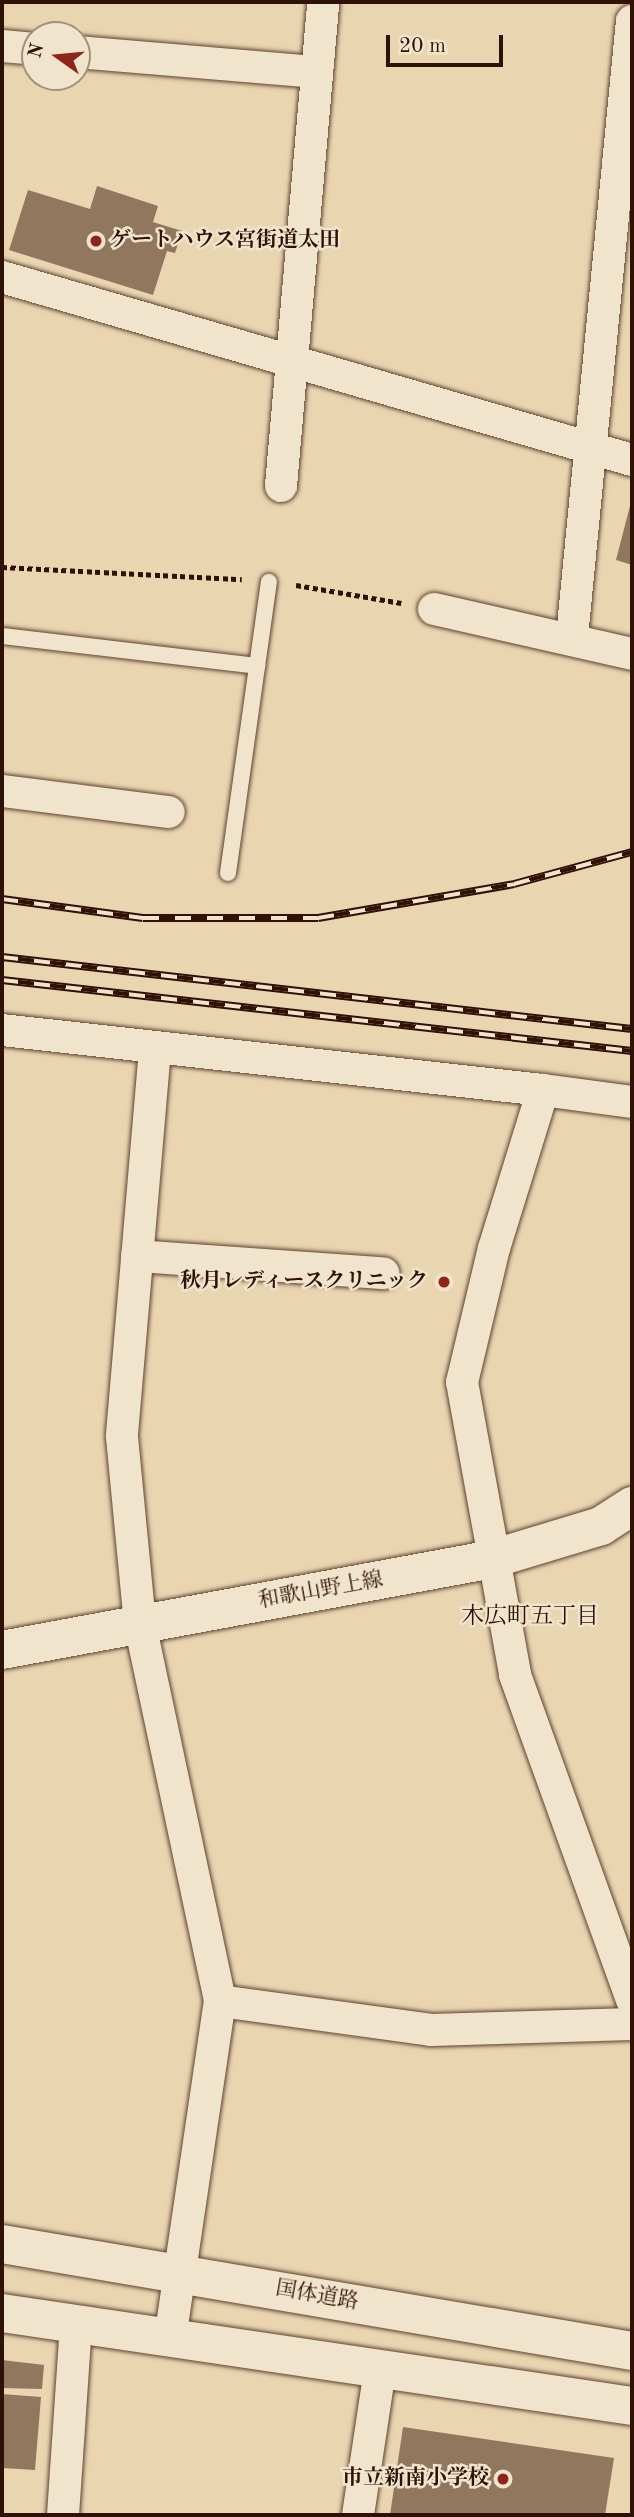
<!DOCTYPE html>
<html>
<head>
<meta charset="utf-8">
<style>
	body { margin:0 }
	#map { position:relative; width:634px; height:2517px; overflow:hidden; background:#ead5b1; font-family:"Old Standard TT","Noto Serif JP",serif }
	div>[style] { position:absolute }
	[style*='--x'] { left:calc(var(--x)*1px); top:calc(var(--y)*1px); width:calc(var(--w)*1px); rotate:calc(var(--a)*1deg) }
	.building>* { inset:0; background:#90775e }
	.path>* { height:4.5px; margin-top:-2.25px; transform-origin:0; background:repeating-linear-gradient(90deg,#2f1105 0 5px,transparent 0 8.5px) }
	.roads { filter:drop-shadow(0 0 2px #5e4230) drop-shadow(0 0 2px #5e4230) }
	.lane>* { height:16px; margin:-8px; padding:0 8px; transform-origin:8px; border-radius:8px; background:#f1e4cc }
	.street>* { height:32px; margin:-16px; padding:0 16px; transform-origin:16px; border-radius:16px; background:#f1e4cc }
	.secondary>* { height:38px; margin:-19px; padding:0 19px; transform-origin:19px; border-radius:19px; background:#f1e4cc }
	.rail>* { height:8px; margin-top:-4px; transform-origin:0; background:repeating-linear-gradient(90deg,#f1e4cc 0 16px,#2f1105 0 32px); box-sizing:border-box; border-block:2px solid #2f1105 }
	.dots>* { width:19px; height:19px; translate:-50% -50%; box-sizing:border-box; border:4px solid #f1e4cc; border-radius:50% }
	span { translate:-50% -50%; white-space:nowrap; text-align:center; line-height:1.15; -webkit-text-stroke:5px #f1e4cc; paint-order:stroke }
	.poi-label { font-size:21px; color:#2f1105; font-weight:700 }
	.left { translate:0 -50%; text-align:left }
	.right { translate:-100% -50%; text-align:right }
	.street-label { font-size:21px; color:#2f1105 }
	.neighbourhood-label { font-size:23px; color:#2f1105 }
	.frame { position:absolute; inset:0; border:4px solid #2f1105; pointer-events:none }
	.north { position:absolute; left:21px; top:21px; width:70px; height:70px; box-sizing:border-box; background:#f1e4cc; border:2px solid #a3907c; border-radius:50%; rotate:285deg; font-size:19px; font-weight:700; line-height:28px; text-align:center; color:#2f1105 }
	.north::after { content:''; display:block; margin:auto; width:24px; height:32px; background:#8f2418; clip-path:polygon(50% 0,100% 100%,50% 72%,0 100%) }
	.scale { position:absolute; left:386px; top:35px; width:117px; height:32px; box-sizing:border-box; border:4px solid #2f1105; border-top:0; padding-left:9px; font-size:21px; line-height:24px; white-space:nowrap; color:#2f1105; -webkit-text-stroke:5px #f1e4cc; paint-order:stroke }
</style>
</head>
<body>
<div id="map">
	<div class="building">
		<div style="clip-path:polygon(97px 186px,158px 206px,153px 222px,182px 231px,175px 253px,167px 251px,153px 295px,9px 250px,28px 190px,90px 209px)"></div>
		<div style="clip-path:polygon(631px 502px,632px 502px,632px 565px,616px 560px)"></div>
		<div style="clip-path:polygon(2px 2360px,44px 2365px,42px 2389px,2px 2388px)"></div>
		<div style="clip-path:polygon(2px 2394px,41px 2397px,35px 2470px,2px 2468px)"></div>
		<div style="clip-path:polygon(403px 2427px,614px 2458px,605px 2515px,390px 2515px)"></div>
	</div>
	<div class="path">
		<div style="--x:2;--y:567;--w:240;--a:2.9"></div>
		<div style="--x:296;--y:585;--w:107;--a:9.7"></div>
	</div>
	<div class="roads">
		<div class="lane">
			<div style="--x:2;--y:636;--w:257;--a:6.7"></div>
			<div style="--x:228;--y:873;--w:294;--a:-82"></div>
		</div>
		<div class="street">
			<div style="--x:2;--y:46;--w:33;--a:5"></div>
			<div style="--x:77;--y:52;--w:241;--a:4.8"></div>
			<div style="--x:2;--y:277;--w:656;--a:16.2"></div>
			<div style="--x:281;--y:486;--w:486;--a:-85"></div>
			<div style="--x:434;--y:609;--w:203;--a:12.8"></div>
			<div style="--x:572;--y:637;--w:619;--a:-84.44"></div>
			<div style="--x:2;--y:791;--w:168;--a:7.2"></div>
			<div style="--x:2;--y:1030;--w:544;--a:6.33"></div>
			<div style="--x:155;--y:1049;--w:389;--a:94.9"></div>
			<div style="--x:122;--y:1437;--w:188;--a:84.5"></div>
			<div style="--x:140;--y:1624;--w:385;--a:78"></div>
			<div style="--x:220;--y:2001;--w:213;--a:7.8"></div>
			<div style="--x:431;--y:2030;--w:201;--a:-1.7"></div>
			<div style="--x:632;--y:1102;--w:90;--a:-172.3"></div>
			<div style="--x:543;--y:1090;--w:165;--a:107.2"></div>
			<div style="--x:494;--y:1248;--w:138;--a:103.4"></div>
			<div style="--x:462;--y:1382;--w:298;--a:79.7"></div>
			<div style="--x:515;--y:1675;--w:345;--a:70.2"></div>
			<div style="--x:137;--y:1256;--w:247;--a:4"></div>
			<div style="--x:170;--y:2339;--w:342;--a:-81.6"></div>
			<div style="--x:63;--y:2515;--w:191;--a:-86.1"></div>
			<div style="--x:358;--y:2515;--w:148;--a:-81.4"></div>
		</div>
		<div class="secondary">
			<div style="--x:2;--y:1650;--w:498;--a:-10.5"></div>
			<div style="--x:492;--y:1559;--w:114;--a:-16.8"></div>
			<div style="--x:601;--y:1526;--w:37;--a:-33"></div>
			<div style="--x:2;--y:2244;--w:639;--a:9.64"></div>
			<div style="--x:2;--y:2313;--w:637;--a:8.4"></div>
		</div>
	</div>
	<div class="rail">
		<div style="--x:2;--y:899;--w:142;--a:7.7"></div>
		<div style="--x:143;--y:918;--w:175;--a:0"></div>
		<div style="--x:318;--y:918;--w:199;--a:-9.8"></div>
		<div style="--x:514;--y:884;--w:122;--a:-15.2"></div>
		<div style="--x:2;--y:957;--w:634;--a:6.52"></div>
		<div style="--x:2;--y:980;--w:634;--a:6.43"></div>
	</div>
	<div class="dots">
		<div style="left:96px;top:241px;background:#8f2418"></div>
		<div style="left:444px;top:1282px;background:#8f2418"></div>
		<div style="left:503px;top:2479px;background:#8f2418"></div>
	</div>
	<div class="poi-label">
		<span class="left" style="left:110px;top:241px">ゲートハウス宮街道太田</span>
		<span class="right" style="left:428px;top:1282px">秋月レディースクリニック</span>
		<span class="right" style="left:489px;top:2479px">市立新南小学校</span>
	</div>
	<div class="street-label">
		<span style="left:321px;top:1591px;rotate:-10deg">和歌山野上線</span>
		<span style="left:317px;top:2296px;rotate:10deg">国体道路</span>
	</div>
	<div class="neighbourhood-label">
		<span style="left:530px;top:1617px">木広町五丁目</span>
	</div>
	<div class="frame"></div>
	<div class="north">N</div>
	<div class="scale">20 m</div>
</div>
</body>
</html>
